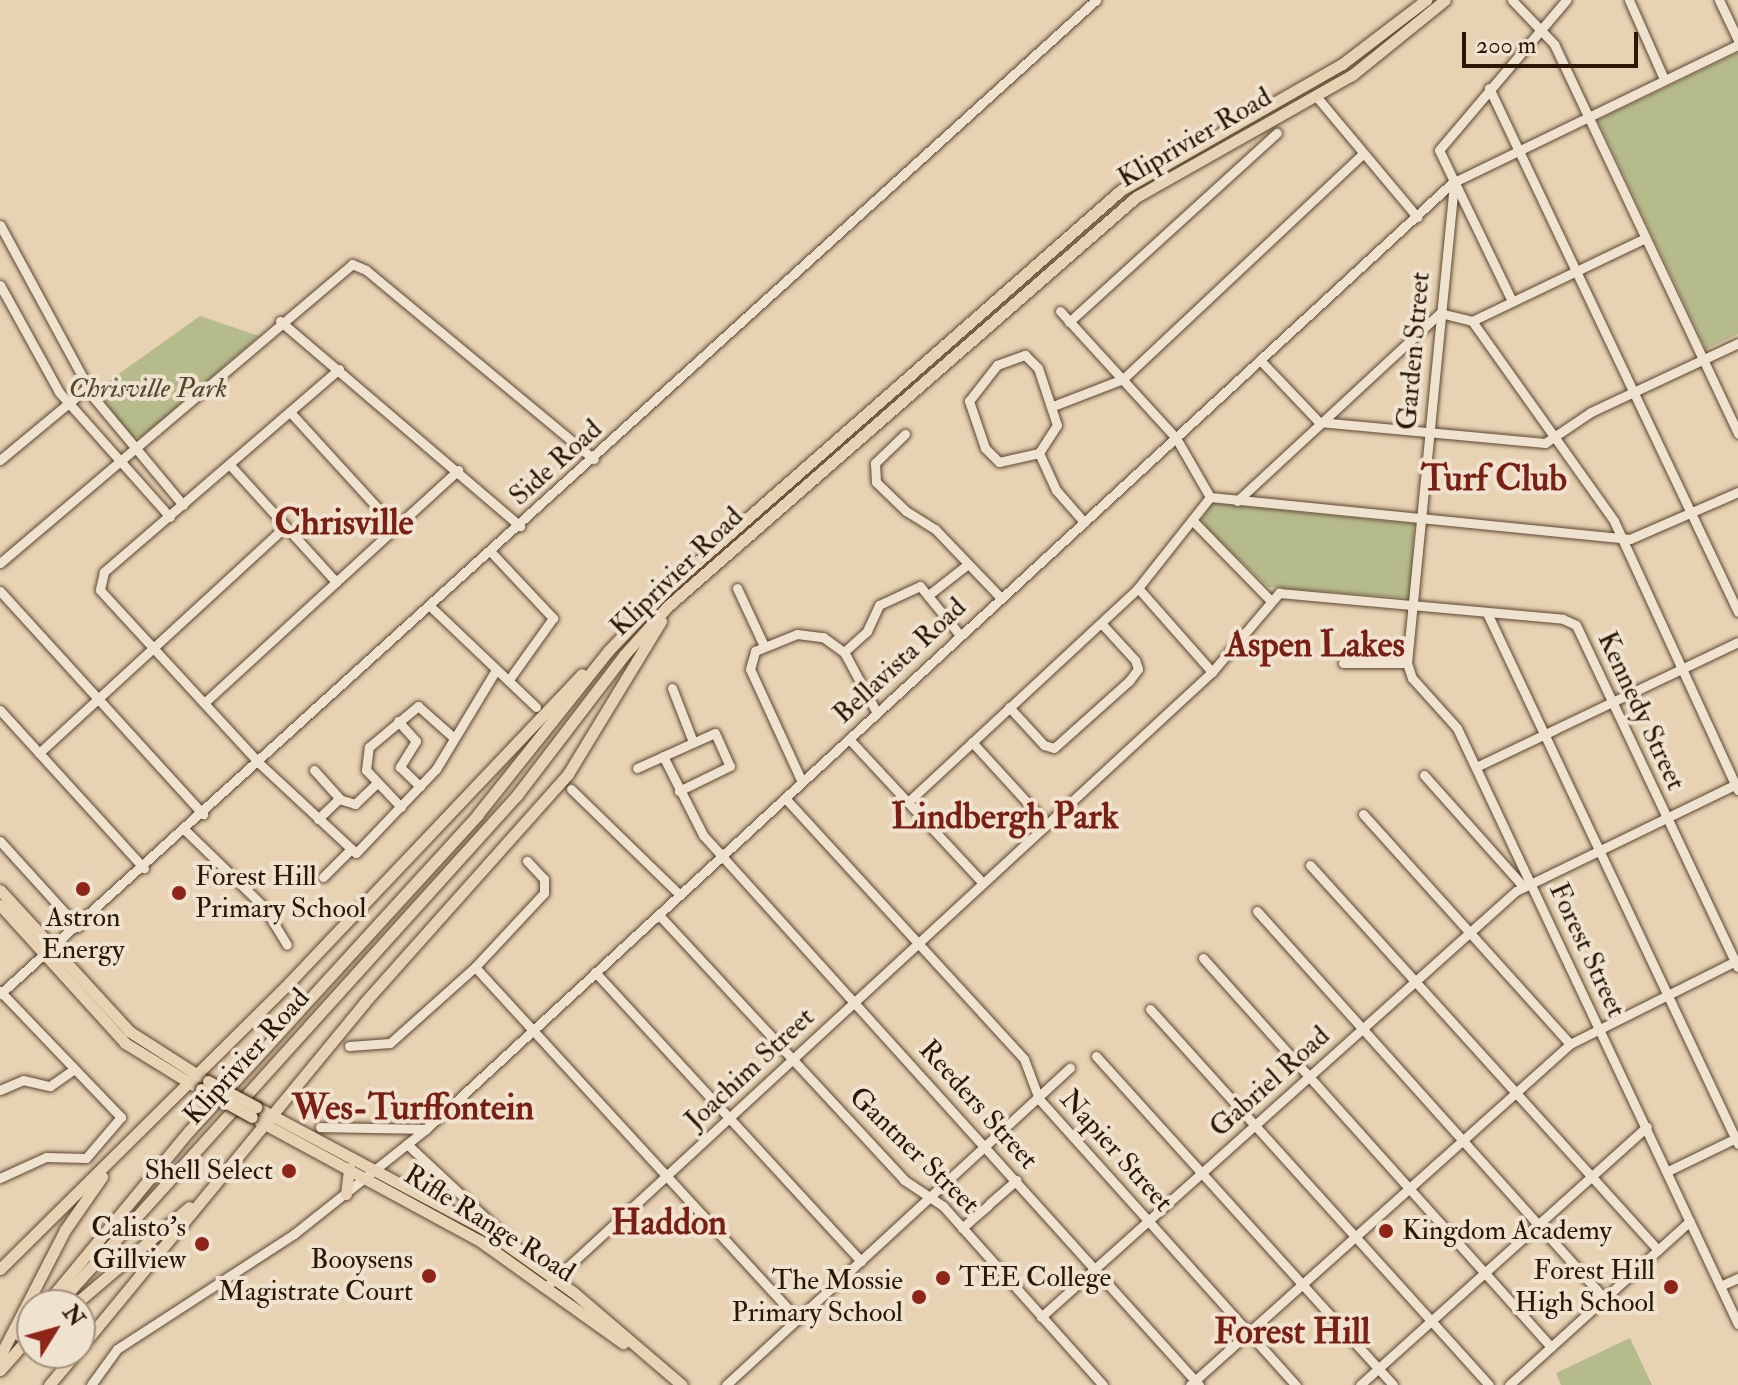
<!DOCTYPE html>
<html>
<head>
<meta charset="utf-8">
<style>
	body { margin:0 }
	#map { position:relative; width:1738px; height:1385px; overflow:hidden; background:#e7d2b3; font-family:"IM FELL Double Pica",serif }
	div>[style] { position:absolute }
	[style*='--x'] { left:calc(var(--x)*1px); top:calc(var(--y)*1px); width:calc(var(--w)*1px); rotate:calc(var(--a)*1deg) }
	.green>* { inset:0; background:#b6bb8c }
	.roads { filter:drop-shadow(0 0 2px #5b4631) drop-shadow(0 0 2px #5b4631) }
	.minor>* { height:9px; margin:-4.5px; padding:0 4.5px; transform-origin:4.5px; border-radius:4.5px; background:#efe2ce }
	.major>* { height:11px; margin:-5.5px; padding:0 5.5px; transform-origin:5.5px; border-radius:5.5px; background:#e7d2b3 }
	.bridges { filter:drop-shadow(0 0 2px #2c1706) drop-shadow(0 0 2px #2c1706) }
	.major-bridge>* { height:11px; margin:-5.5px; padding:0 5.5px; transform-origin:5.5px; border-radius:5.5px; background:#e7d2b3 }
	.dots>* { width:22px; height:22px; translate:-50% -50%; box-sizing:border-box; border:4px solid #efe2ce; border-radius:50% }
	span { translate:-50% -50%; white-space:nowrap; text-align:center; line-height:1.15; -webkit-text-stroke:8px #efe2ce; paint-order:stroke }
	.street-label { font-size:28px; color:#2c1706 }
	.park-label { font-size:28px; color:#55482e; font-style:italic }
	.poi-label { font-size:28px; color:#2c1706 }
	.left { translate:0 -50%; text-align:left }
	.right { translate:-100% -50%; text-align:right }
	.district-label { font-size:36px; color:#7a1f14; font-weight:700 }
	.north { position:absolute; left:16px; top:1289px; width:80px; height:80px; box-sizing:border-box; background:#efe2ce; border:2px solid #a1917e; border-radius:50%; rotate:53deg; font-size:22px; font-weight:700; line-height:32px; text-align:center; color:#2c1706 }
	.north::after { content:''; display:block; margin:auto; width:28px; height:36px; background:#8f2418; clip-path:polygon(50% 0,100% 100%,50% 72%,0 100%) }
	.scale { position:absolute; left:1462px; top:32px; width:176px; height:36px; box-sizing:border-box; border:4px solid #2c1706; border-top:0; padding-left:10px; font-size:24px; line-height:28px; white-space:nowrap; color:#2c1706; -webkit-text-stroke:6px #efe2ce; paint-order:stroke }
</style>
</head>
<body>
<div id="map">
	<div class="green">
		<div style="clip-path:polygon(1738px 53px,1738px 334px,1706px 349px,1598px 120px)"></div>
		<div style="clip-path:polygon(200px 316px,259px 336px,142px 437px,130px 437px,96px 390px)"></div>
		<div style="clip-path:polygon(1212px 503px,1414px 524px,1410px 598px,1268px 587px,1207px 528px,1202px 519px)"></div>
		<div style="clip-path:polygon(1630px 1338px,1652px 1385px,1561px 1385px,1556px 1373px)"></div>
	</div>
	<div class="roads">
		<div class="minor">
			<div style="--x:1512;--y:0;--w:61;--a:46.3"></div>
			<div style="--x:1554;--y:44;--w:431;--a:64.7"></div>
			<div style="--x:1629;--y:0;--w:86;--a:66.1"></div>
			<div style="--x:1719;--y:0;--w:44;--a:64.6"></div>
			<div style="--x:1489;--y:88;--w:580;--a:64.58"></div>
			<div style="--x:1316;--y:96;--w:158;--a:50.1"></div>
			<div style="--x:0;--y:225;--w:197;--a:61.5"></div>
			<div style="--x:94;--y:398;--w:139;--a:50.2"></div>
			<div style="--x:0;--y:285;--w:122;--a:61.1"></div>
			<div style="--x:59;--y:392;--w:167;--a:48.4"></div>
			<div style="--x:1511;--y:299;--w:165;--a:-115.8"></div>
			<div style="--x:1439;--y:150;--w:197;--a:-49.7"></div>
			<div style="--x:1060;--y:311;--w:172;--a:47.6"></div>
			<div style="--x:1176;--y:438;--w:68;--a:60"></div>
			<div style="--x:280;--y:321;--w:316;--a:40.5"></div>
			<div style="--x:1472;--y:321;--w:192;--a:-25.6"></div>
			<div style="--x:1069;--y:322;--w:281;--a:-42.3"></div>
			<div style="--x:1025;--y:355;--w:18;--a:45"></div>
			<div style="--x:1038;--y:368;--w:60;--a:71.6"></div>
			<div style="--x:1057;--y:425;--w:33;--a:123"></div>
			<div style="--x:1039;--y:453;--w:41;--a:167.3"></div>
			<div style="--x:999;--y:462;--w:20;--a:-135"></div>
			<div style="--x:985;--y:448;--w:50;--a:-108.8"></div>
			<div style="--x:969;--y:401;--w:46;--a:-52.1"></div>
			<div style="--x:997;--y:365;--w:30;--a:-20"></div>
			<div style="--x:1260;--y:360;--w:86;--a:46.4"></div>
			<div style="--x:1319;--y:422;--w:227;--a:5.3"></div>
			<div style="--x:1545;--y:443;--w:55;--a:-34"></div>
			<div style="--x:1591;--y:412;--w:162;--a:-25.1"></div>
			<div style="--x:339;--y:369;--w:311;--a:139.2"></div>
			<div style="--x:104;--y:572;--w:18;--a:103"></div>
			<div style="--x:100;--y:590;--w:235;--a:47.4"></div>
			<div style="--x:259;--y:763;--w:132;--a:42.9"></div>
			<div style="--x:356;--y:853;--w:116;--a:-46.4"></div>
			<div style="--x:436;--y:769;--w:116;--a:-58.8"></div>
			<div style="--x:1053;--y:406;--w:75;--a:-21.1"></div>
			<div style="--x:1123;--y:379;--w:329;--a:-43.2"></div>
			<div style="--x:290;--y:412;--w:157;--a:47.6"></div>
			<div style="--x:905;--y:434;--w:42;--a:136"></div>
			<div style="--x:875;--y:463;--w:19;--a:87"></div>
			<div style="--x:876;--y:482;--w:42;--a:44"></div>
			<div style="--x:906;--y:511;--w:34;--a:32"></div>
			<div style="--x:935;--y:529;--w:95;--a:46.3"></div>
			<div style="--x:1039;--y:453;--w:41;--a:65.3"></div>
			<div style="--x:1056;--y:490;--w:43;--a:48.8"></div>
			<div style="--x:0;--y:460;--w:114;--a:-39.7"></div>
			<div style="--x:230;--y:465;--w:158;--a:47.8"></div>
			<div style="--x:1210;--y:497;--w:422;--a:5.7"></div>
			<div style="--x:1630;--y:539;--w:118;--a:-23.5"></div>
			<div style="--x:1237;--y:501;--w:277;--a:-42.8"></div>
			<div style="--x:1440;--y:313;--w:33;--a:14"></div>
			<div style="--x:1472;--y:321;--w:245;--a:54.6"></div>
			<div style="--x:1614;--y:521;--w:296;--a:65.3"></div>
			<div style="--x:1192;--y:520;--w:112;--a:45.7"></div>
			<div style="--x:491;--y:552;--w:91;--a:46.8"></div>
			<div style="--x:553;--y:618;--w:77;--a:125.5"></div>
			<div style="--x:0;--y:563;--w:462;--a:-40.3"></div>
			<div style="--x:352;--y:264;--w:15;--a:23"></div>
			<div style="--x:366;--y:270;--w:296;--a:39.7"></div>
			<div style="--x:737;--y:588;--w:64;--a:65"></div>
			<div style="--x:1138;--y:588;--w:112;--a:48.6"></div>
			<div style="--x:0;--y:591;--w:302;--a:47.7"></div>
			<div style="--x:931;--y:593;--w:47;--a:-38.1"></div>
			<div style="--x:431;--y:607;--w:145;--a:43.6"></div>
			<div style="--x:1487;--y:613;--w:587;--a:64.7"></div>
			<div style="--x:844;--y:652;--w:31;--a:-42"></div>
			<div style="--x:867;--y:631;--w:29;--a:-65"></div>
			<div style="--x:879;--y:605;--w:45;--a:-24.9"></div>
			<div style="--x:920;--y:586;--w:63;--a:50.8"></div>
			<div style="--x:1343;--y:663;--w:64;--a:0"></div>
			<div style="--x:1407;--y:663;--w:16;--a:72"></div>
			<div style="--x:1412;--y:678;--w:67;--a:48"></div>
			<div style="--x:1457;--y:728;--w:659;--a:64.76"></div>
			<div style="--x:1407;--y:663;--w:478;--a:-84.4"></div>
			<div style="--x:672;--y:688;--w:58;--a:68.7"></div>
			<div style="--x:204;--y:703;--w:345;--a:-42.5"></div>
			<div style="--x:1009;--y:707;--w:52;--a:47.4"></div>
			<div style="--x:1044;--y:745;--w:10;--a:17"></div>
			<div style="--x:1054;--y:748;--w:101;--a:-41.8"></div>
			<div style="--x:1129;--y:681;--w:15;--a:-53"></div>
			<div style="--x:1138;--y:669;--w:9;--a:-108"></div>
			<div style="--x:1135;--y:660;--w:50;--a:-132.6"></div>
			<div style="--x:0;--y:710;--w:214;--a:47.7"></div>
			<div style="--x:398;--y:721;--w:27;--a:48"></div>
			<div style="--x:416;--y:741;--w:31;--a:122"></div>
			<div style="--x:400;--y:767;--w:28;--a:44"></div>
			<div style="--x:849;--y:739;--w:197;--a:47.1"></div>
			<div style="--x:972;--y:742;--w:111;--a:47.6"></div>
			<div style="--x:39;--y:753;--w:334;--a:-42.6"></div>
			<div style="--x:663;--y:756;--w:89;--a:63.1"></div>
			<div style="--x:703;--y:835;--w:741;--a:47.96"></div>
			<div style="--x:1476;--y:767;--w:290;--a:-25.5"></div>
			<div style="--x:637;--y:768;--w:85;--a:-24.2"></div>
			<div style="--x:715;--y:733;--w:36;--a:66"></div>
			<div style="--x:730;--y:766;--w:57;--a:153.9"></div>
			<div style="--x:314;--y:770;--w:39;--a:48"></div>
			<div style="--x:1424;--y:775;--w:149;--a:48.3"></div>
			<div style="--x:802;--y:782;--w:124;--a:-114.7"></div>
			<div style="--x:750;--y:669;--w:19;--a:-74"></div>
			<div style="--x:755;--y:651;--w:45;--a:-22"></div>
			<div style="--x:797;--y:634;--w:26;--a:7"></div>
			<div style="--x:823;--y:637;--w:26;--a:36"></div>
			<div style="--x:844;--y:652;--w:69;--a:61.6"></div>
			<div style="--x:571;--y:789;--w:152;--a:44.2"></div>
			<div style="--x:785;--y:798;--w:354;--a:47.5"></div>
			<div style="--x:1024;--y:1059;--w:43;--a:69.4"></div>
			<div style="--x:1039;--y:1099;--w:385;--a:48.1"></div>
			<div style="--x:908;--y:802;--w:314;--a:-42.9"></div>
			<div style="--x:1138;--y:588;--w:116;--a:-51.6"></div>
			<div style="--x:401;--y:807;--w:51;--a:-133.4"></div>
			<div style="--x:366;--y:770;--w:23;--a:-83"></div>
			<div style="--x:369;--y:747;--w:64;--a:-39.9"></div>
			<div style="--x:418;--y:706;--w:48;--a:41.6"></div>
			<div style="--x:1363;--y:814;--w:309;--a:48"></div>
			<div style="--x:318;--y:819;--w:29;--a:-44"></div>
			<div style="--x:339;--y:799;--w:17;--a:17"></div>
			<div style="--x:355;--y:804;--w:30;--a:-44"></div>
			<div style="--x:185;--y:830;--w:110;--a:44.3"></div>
			<div style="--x:264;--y:907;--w:44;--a:58.8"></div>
			<div style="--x:0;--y:841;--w:116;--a:47.8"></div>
			<div style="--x:1310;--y:865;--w:519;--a:47.89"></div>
			<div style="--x:323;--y:877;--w:40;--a:-45"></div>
			<div style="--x:1257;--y:911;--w:520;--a:48.12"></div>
			<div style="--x:659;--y:915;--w:361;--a:47.2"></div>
			<div style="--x:904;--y:1180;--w:47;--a:33.7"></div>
			<div style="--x:943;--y:1206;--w:240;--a:48.2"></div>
			<div style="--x:1203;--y:958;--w:522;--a:48.18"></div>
			<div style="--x:475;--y:967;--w:478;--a:47.5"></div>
			<div style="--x:595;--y:972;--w:393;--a:47.4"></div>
			<div style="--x:0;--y:991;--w:175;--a:46.2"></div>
			<div style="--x:121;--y:1117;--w:54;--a:130.5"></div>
			<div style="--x:86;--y:1158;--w:40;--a:-178.6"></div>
			<div style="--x:46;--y:1157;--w:51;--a:155.5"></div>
			<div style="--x:0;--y:994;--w:1480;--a:-42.21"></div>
			<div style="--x:1150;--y:1009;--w:506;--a:47.96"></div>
			<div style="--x:349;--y:1046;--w:41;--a:-4.2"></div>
			<div style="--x:390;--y:1043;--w:114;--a:-41.8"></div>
			<div style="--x:475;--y:967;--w:101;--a:-47"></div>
			<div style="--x:544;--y:893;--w:14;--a:-90"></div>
			<div style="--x:544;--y:879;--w:25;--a:-133"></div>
			<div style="--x:1096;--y:1056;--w:443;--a:47.9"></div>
			<div style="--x:0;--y:1090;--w:25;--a:-23"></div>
			<div style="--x:23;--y:1080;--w:28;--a:13"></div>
			<div style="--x:50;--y:1086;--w:28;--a:-35"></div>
			<div style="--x:320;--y:1127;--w:106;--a:1.1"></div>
			<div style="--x:407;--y:1144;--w:156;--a:43.2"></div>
			<div style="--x:1668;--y:1171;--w:78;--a:-25.9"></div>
			<div style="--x:990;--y:1203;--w:35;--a:-41"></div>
			<div style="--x:962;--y:1228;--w:35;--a:-41"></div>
			<div style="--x:547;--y:1286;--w:905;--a:-42.72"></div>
			<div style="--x:1212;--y:672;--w:104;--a:-49.7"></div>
			<div style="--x:1279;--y:593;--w:285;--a:5.2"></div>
			<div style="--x:1563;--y:619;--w:14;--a:25"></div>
			<div style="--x:1576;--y:625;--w:378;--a:64.7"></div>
			<div style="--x:1720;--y:1286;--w:20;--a:-24"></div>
			<div style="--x:1041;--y:1317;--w:638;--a:-41.89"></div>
			<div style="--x:1516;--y:891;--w:247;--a:-25.9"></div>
			<div style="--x:91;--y:1385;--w:44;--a:-54.2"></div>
			<div style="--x:117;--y:1349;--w:211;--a:-33"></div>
			<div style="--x:294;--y:1234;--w:169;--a:-38.5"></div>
			<div style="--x:426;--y:1129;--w:1396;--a:-42.68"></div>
			<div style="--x:1452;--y:183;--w:318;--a:-25.8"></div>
			<div style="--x:726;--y:1385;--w:468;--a:-42.7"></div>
			<div style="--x:1190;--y:1385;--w:511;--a:-41.9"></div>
			<div style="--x:1570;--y:1044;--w:188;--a:-26.6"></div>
			<div style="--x:1360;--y:1385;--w:386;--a:-42"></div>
			<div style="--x:1509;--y:1385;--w:244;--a:-42.2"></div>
		</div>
		<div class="major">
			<div style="--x:0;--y:890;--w:191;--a:47.5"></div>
			<div style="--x:129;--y:1031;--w:85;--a:32.6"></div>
			<div style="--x:0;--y:905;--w:186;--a:47.8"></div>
			<div style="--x:125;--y:1043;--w:80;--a:31.7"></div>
			<div style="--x:256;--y:1107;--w:257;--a:28.1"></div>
			<div style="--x:483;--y:1228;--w:110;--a:35.4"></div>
			<div style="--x:573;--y:1292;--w:143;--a:40.5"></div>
			<div style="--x:259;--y:1121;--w:251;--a:28.5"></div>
			<div style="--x:480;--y:1241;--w:176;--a:35.5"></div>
			<div style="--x:346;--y:1194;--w:26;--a:-83"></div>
			<div style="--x:0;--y:1269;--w:401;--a:-44.7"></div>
			<div style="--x:285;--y:987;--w:431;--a:-46.5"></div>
			<div style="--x:45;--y:1305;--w:226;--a:-50.4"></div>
			<div style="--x:189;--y:1131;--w:429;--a:-47.6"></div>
			<div style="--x:478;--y:814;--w:210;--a:-51.4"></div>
			<div style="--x:609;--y:650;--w:87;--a:-46.4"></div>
			<div style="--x:669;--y:587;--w:602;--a:-41.29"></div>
			<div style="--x:1121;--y:190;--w:254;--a:-29.7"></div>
			<div style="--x:1342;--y:64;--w:106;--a:-37.3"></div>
			<div style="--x:57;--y:1305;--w:687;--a:-47.95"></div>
			<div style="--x:517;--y:795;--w:176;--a:-52.6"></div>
			<div style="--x:624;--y:655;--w:66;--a:-48.1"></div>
			<div style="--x:668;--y:606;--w:622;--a:-41.15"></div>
			<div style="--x:1136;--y:197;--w:248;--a:-29.5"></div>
			<div style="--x:1352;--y:75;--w:119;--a:-38.9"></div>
			<div style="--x:74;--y:1305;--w:151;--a:-40.4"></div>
			<div style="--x:19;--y:1335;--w:20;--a:-49"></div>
			<div style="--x:80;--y:1348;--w:447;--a:-50.5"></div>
			<div style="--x:364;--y:1003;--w:307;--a:-48.3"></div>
			<div style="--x:568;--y:774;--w:179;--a:-58.7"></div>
			<div style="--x:0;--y:1356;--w:142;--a:-62.7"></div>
			<div style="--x:65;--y:1230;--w:65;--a:-55.1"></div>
			<div style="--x:0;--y:1370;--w:48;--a:-48.4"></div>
			<div style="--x:49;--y:1385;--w:42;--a:-49.8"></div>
		</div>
	</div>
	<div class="bridges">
		<div class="major-bridge">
			<div style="--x:208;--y:1081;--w:55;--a:28.4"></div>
			<div style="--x:201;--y:1089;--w:58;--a:28.8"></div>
		</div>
	</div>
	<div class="dots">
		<div style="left:83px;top:889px;background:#8f2418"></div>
		<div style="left:179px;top:893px;background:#8f2418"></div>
		<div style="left:289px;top:1171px;background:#8f2418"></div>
		<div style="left:1386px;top:1231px;background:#8f2418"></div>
		<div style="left:202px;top:1244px;background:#8f2418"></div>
		<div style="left:429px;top:1276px;background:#8f2418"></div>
		<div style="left:943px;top:1278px;background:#8f2418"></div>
		<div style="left:1671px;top:1287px;background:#8f2418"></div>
		<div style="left:919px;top:1297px;background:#8f2418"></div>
	</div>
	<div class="street-label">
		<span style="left:1195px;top:138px;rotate:-30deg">Kliprivier Road</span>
		<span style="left:1414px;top:351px;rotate:-85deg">Garden Street</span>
		<span style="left:556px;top:463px;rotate:-42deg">Side Road</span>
		<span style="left:677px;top:572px;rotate:-44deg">Kliprivier Road</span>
		<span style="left:900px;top:661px;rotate:-43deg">Bellavista Road</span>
		<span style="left:1641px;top:711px;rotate:65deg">Kennedy Street</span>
		<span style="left:1587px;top:950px;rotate:65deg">Forest Street</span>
		<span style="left:247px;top:1057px;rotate:-48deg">Kliprivier Road</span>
		<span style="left:750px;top:1069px;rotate:-43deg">Joachim Street</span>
		<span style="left:1270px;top:1082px;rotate:-42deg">Gabriel Road</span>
		<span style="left:978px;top:1105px;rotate:48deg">Reeders Street</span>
		<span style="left:914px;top:1151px;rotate:44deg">Gantner Street</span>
		<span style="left:1116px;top:1151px;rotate:48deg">Napier Street</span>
		<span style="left:489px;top:1224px;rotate:32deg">Rifle Range Road</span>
	</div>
	<div class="park-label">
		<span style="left:148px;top:389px">Chrisville Park</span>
	</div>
	<div class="poi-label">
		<span class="left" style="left:195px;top:893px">Forest Hill<br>Primary School</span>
		<span style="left:83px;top:934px">Astron<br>Energy</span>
		<span class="right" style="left:273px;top:1171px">Shell Select</span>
		<span class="right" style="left:186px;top:1244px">Calisto's<br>Gillview</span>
		<span class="left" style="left:1402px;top:1231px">Kingdom Academy</span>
		<span class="right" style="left:413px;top:1276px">Booysens<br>Magistrate Court</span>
		<span class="right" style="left:1655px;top:1287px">Forest Hill<br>High School</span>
		<span class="left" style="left:959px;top:1278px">TEE College</span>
		<span class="right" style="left:903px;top:1297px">The Mossie<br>Primary School</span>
	</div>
	<div class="district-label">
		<span style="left:1494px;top:479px">Turf Club</span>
		<span style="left:344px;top:523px">Chrisville</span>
		<span style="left:1315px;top:645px">Aspen Lakes</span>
		<span style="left:1005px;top:817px">Lindbergh Park</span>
		<span style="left:413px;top:1108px">Wes-Turffontein</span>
		<span style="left:669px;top:1223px">Haddon</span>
		<span style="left:1292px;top:1332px">Forest Hill</span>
	</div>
	<div class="north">N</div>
	<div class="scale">200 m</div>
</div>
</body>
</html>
